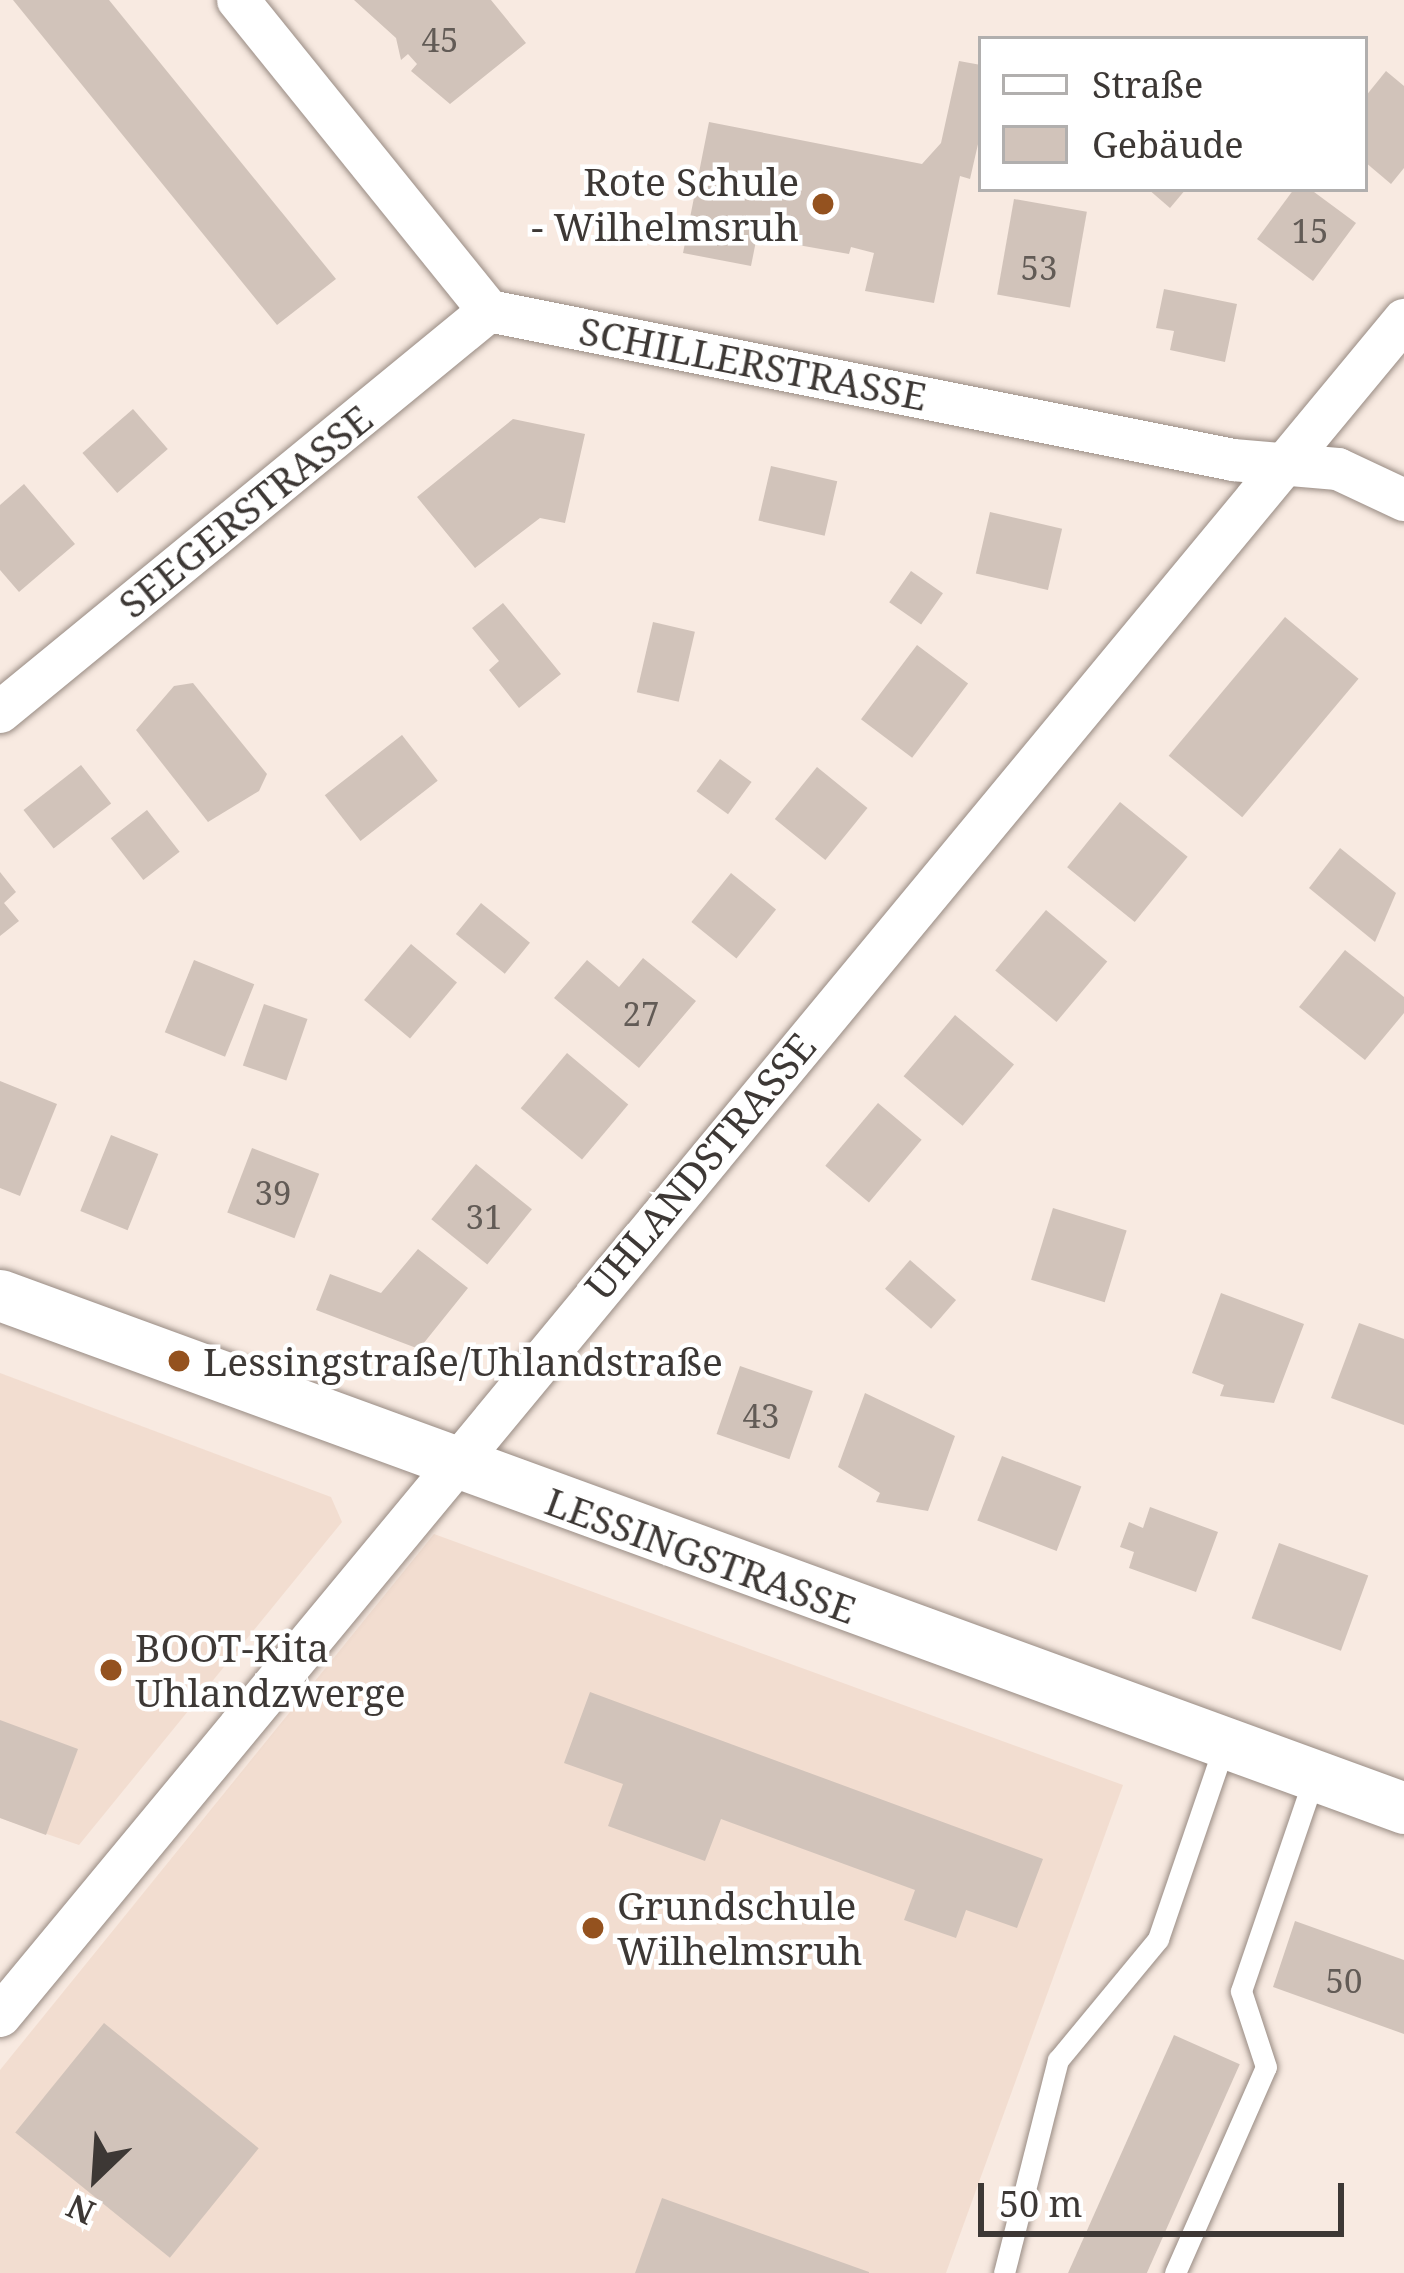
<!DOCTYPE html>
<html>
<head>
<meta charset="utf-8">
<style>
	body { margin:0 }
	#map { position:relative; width:1404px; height:2273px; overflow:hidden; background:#f8eae1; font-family:"Noto Serif",serif }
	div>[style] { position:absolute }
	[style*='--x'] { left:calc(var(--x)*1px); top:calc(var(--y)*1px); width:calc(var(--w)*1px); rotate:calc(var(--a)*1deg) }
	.built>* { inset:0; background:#f2ddd0 }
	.building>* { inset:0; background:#d1c3ba; transform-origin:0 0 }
	.roads { filter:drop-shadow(0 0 3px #988b83) drop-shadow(0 0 3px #988b83) }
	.service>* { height:21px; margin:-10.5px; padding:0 10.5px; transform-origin:10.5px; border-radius:10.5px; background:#fff }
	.minor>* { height:42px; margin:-21px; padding:0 21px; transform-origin:21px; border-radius:21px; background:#fff }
	.tertiary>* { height:51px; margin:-25.5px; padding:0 25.5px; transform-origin:25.5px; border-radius:25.5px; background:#fff }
	.dots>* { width:33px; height:33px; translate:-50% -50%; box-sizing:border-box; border:6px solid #fff; border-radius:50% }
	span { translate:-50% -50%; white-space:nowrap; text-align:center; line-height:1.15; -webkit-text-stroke:9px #fff; paint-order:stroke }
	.number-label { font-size:33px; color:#625b56 }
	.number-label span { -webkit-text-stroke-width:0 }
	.poi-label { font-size:39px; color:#3d3835 }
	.right { translate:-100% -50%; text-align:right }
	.left { translate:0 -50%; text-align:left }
	.street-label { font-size:39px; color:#3d3835 }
	.legend { position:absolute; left:978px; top:36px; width:390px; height:156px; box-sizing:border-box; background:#fff; border:3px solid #b1afae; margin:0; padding:15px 21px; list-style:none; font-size:36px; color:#3d3835 }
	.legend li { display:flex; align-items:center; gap:24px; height:60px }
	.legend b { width:60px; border:3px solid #b1afae }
	.north { position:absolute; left:36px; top:2117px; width:120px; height:120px; -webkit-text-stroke:9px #fff; paint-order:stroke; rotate:205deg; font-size:33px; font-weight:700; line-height:48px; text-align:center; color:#3d3835 }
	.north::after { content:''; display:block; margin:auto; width:42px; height:54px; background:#3d3835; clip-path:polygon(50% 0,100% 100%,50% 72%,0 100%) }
	.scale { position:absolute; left:978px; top:2183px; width:366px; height:54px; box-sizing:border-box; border:6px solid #3d3835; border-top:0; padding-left:15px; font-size:36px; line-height:42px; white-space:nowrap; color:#3d3835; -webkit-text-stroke:9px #fff; paint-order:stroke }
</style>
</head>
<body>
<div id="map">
	<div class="built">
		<div style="clip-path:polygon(0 1373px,331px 1497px,342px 1522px,79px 1845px,0 1818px)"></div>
		<div style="clip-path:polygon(434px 1534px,1123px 1785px,946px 2273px,0 2273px,0 2070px)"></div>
	</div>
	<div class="building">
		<div style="clip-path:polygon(13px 0,109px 0,336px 279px,277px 325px)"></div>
		<div style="clip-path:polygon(354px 0,491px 0,526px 43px,450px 104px,411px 71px,417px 64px,408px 54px,401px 60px,396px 38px)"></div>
		<div style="clip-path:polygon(959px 61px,981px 65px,981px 131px,970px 179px,960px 176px,934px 303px,865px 291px,874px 253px,851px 247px,849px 254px,781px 242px,782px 234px,758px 231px,751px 266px,683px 253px,709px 122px,922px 164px,941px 143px)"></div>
		<div style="clip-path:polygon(1386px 71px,1404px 86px,1404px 168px,1391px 184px,1365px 162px,1365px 97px)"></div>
		<div style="clip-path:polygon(1148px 189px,1186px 189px,1170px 208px)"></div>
		<div style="clip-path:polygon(1294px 189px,1310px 189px,1356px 223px,1313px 281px,1257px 239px)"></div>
		<div style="left:1014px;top:199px;width:74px;height:97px;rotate:10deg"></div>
		<div style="clip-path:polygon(1164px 289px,1237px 304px,1225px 362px,1170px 350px,1174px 331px,1156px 328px)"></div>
		<div style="left:133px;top:409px;width:53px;height:67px;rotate:49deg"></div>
		<div style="clip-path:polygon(513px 419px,585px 434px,565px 523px,540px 518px,475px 568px,417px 497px)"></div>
		<div style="left:771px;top:466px;width:68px;height:56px;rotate:13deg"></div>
		<div style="clip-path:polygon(24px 484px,75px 544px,19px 592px,0 570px,0 505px)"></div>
		<div style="left:990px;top:512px;width:74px;height:63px;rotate:13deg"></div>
		<div style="left:911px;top:571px;width:39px;height:38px;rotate:35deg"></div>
		<div style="clip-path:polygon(503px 603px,561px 674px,519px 708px,489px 670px,499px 661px,472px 628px)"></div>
		<div style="left:1285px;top:617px;width:96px;height:181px;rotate:40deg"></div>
		<div style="left:653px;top:622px;width:43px;height:72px;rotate:13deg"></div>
		<div style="left:917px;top:645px;width:64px;height:93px;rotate:37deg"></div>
		<div style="clip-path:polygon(193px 683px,267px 774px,259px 791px,208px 822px,136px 730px,174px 686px)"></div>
		<div style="left:402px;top:735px;width:58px;height:98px;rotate:52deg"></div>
		<div style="left:720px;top:759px;width:39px;height:40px;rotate:36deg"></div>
		<div style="left:81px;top:765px;width:49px;height:73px;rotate:52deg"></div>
		<div style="left:817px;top:767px;width:65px;height:67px;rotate:39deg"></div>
		<div style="left:1120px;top:802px;width:87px;height:84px;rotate:39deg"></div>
		<div style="left:147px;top:810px;width:53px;height:46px;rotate:52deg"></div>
		<div style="clip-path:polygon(1340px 848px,1396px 893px,1375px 942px,1309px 888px)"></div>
		<div style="clip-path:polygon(0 872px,16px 892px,4px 903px,19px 921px,0 936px)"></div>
		<div style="left:731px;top:873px;width:58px;height:63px;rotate:39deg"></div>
		<div style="left:481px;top:903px;width:63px;height:40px;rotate:39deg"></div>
		<div style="left:1046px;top:910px;width:80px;height:79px;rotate:40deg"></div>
		<div style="left:411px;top:944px;width:60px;height:73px;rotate:40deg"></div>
		<div style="clip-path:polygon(1345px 950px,1404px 997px,1404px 1013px,1365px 1060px,1299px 1007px)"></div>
		<div style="clip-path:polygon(643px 958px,696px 1001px,639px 1068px,554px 998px,587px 960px,619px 987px)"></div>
		<div style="left:194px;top:960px;width:65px;height:78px;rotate:22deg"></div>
		<div style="left:264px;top:1004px;width:46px;height:65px;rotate:19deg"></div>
		<div style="left:955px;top:1015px;width:77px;height:80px;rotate:40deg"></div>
		<div style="left:567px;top:1053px;width:80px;height:72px;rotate:40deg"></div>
		<div style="clip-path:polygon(0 1081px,57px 1104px,20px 1196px,0 1188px)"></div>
		<div style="left:878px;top:1103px;width:57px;height:82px;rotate:40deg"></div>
		<div style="left:111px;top:1135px;width:51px;height:82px;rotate:22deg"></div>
		<div style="left:252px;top:1148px;width:72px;height:69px;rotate:21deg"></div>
		<div style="left:476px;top:1164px;width:72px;height:71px;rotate:39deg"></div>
		<div style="left:1053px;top:1208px;width:77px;height:75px;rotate:17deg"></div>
		<div style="clip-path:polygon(418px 1249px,468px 1288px,419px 1349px,316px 1310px,330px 1274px,381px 1293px)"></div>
		<div style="left:910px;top:1260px;width:61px;height:38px;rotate:41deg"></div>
		<div style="clip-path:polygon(1221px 1293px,1304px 1324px,1274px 1403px,1220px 1396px,1224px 1385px,1192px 1373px)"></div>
		<div style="clip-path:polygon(1359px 1323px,1404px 1339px,1404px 1425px,1331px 1398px)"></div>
		<div style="left:740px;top:1366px;width:77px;height:72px;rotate:19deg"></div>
		<div style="clip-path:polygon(865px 1393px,955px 1436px,928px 1511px,876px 1502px,880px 1493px,838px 1467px)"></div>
		<div style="left:1002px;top:1456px;width:85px;height:69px;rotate:21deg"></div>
		<div style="clip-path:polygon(1150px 1507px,1218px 1532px,1196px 1592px,1129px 1568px,1134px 1552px,1120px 1547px,1129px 1522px,1143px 1528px)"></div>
		<div style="left:1279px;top:1543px;width:95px;height:80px;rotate:20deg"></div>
		<div style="clip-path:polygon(590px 1692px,1043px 1859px,1017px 1928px,966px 1910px,956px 1938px,904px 1920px,915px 1890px,721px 1819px,705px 1861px,608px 1826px,623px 1784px,564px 1763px)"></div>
		<div style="clip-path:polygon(0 1720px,78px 1749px,46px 1835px,0 1818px)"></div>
		<div style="clip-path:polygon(1295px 1921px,1404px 1960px,1404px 2034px,1273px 1987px)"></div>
		<div style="left:104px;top:2023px;width:199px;height:141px;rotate:39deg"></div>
		<div style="left:1174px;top:2035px;width:72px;height:261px;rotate:24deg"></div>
		<div style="clip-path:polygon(662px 2198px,869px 2272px,869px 2273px,635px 2273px)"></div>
	</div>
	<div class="roads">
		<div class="service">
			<div style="--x:1004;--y:2273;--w:220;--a:-75.8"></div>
			<div style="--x:1058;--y:2060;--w:157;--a:-50.4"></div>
			<div style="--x:1158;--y:1939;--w:207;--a:-71.1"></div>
			<div style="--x:1175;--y:2273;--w:225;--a:-66.2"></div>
			<div style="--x:1266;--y:2067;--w:80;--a:-108.2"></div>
			<div style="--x:1241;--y:1991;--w:228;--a:-71.1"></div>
		</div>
		<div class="minor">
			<div style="--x:238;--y:0;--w:400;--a:51.1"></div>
			<div style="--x:489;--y:311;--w:759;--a:11.32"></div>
			<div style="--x:1233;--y:460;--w:105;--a:4.9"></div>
			<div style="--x:1338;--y:469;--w:73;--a:25.2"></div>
			<div style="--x:0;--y:712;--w:632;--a:-39.35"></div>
			<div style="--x:0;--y:2016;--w:2202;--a:-50.38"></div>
		</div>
		<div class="tertiary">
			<div style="--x:0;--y:1295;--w:1495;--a:20.07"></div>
		</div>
	</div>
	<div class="dots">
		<div style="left:823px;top:204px;background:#94521f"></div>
		<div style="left:179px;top:1361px;background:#94521f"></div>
		<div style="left:111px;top:1670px;background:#94521f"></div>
		<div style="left:593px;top:1928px;background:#94521f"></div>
	</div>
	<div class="number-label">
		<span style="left:440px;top:40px">45</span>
		<span style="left:1310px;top:231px">15</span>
		<span style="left:1039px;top:268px">53</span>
		<span style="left:641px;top:1014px">27</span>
		<span style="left:273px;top:1193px">39</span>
		<span style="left:484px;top:1217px">31</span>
		<span style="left:761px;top:1416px">43</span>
		<span style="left:1344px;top:1981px">50</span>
	</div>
	<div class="poi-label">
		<span class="right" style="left:799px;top:204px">Rote Schule<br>- Wilhelmsruh</span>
		<span class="left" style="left:203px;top:1361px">Lessingstraße/Uhlandstraße</span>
		<span class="left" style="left:135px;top:1670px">BOOT-Kita<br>Uhlandzwerge</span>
		<span class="left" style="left:617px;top:1928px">Grundschule<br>Wilhelmsruh</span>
	</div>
	<div class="street-label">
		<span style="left:753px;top:363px;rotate:11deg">SCHILLERSTRASSE</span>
		<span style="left:245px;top:511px;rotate:-39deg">SEEGERSTRASSE</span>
		<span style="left:700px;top:1166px;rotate:-50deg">UHLANDSTRASSE</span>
		<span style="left:701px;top:1555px;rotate:20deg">LESSINGSTRASSE</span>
	</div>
	<ul class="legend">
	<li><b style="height:15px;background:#fff"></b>Straße</li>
	<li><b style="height:33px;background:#d1c3ba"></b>Gebäude</li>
	</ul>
	<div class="north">N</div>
	<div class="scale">50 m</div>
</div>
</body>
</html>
